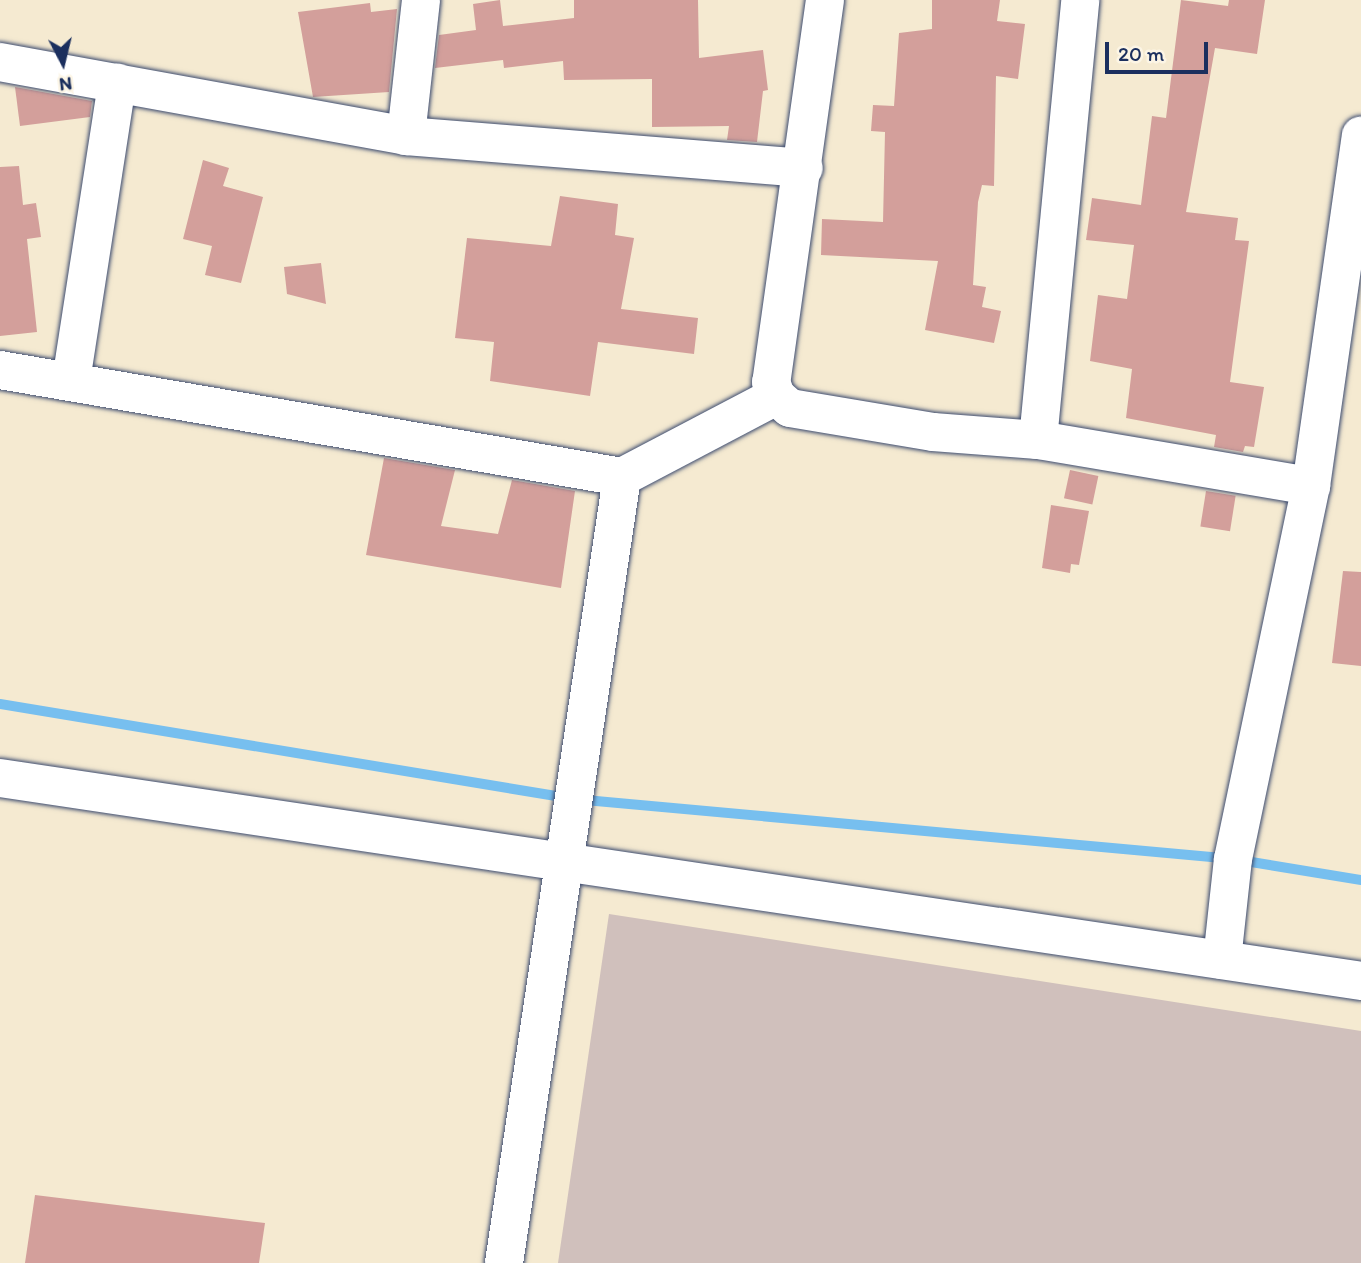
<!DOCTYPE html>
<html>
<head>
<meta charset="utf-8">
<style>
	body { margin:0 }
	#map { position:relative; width:1361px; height:1263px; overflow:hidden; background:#f5ead1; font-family:Itim,sans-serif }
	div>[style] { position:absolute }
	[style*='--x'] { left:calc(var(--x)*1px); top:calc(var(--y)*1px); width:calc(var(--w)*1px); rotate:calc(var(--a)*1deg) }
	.industrial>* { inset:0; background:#d0c0bc }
	.stream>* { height:10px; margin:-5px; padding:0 5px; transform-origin:5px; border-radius:5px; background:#77bfef }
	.building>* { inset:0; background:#d39f9b; transform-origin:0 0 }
	.roads { filter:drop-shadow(0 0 2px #3c4b6f) drop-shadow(0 0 2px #3c4b6f) }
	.street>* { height:38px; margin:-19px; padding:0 19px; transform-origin:19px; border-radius:19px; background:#fff }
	span { translate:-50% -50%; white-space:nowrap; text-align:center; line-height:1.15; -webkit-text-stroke:6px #fcf5e5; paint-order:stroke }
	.north { position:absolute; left:28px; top:28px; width:70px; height:70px; -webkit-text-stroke:5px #fcf5e5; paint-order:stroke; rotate:173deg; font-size:19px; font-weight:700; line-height:28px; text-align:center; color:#1b2f5e }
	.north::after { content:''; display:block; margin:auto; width:24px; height:32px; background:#1b2f5e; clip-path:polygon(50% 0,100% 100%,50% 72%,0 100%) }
	.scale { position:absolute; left:1105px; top:42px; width:103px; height:32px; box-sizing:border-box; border:4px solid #1b2f5e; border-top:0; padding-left:9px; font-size:21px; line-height:24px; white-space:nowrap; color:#1b2f5e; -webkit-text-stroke:5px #fcf5e5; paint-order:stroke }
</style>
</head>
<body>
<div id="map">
	<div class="industrial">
		<div style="clip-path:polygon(609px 914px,1361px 1031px,1361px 1263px,558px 1263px)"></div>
	</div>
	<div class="stream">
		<div style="--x:0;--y:704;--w:582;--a:9.4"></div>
		<div style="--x:574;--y:799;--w:662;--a:5.2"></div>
		<div style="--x:1233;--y:859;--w:130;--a:9.3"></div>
	</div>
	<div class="building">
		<div style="clip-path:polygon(500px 0,503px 26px,574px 18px,574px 0,698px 0,699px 58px,763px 50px,768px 90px,763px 91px,757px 142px,727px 140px,729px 126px,652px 127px,652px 79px,564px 80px,563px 61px,504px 68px,503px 60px,435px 68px,439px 35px,476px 30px,473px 4px)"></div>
		<div style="clip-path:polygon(932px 0,1000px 0,997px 21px,1025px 24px,1018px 79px,996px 76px,994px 186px,982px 185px,978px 202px,973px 285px,986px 287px,982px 307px,1001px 311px,994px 343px,925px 330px,938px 261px,821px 255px,822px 219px,883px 222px,885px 132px,871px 131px,873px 105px,894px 106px,899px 33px,932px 29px)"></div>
		<div style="clip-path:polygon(1181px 0,1228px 6px,1229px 0,1265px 0,1257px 54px,1215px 48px,1186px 212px,1238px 218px,1235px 240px,1249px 241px,1230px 382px,1264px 387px,1254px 447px,1245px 446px,1243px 452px,1214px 447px,1216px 435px,1126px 418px,1132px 369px,1090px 361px,1098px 295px,1127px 299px,1134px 245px,1086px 240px,1092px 198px,1141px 205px,1152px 116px,1166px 118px)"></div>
		<div style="clip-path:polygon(370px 3px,371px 12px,397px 9px,389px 92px,313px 97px,298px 12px)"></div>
		<div style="clip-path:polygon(15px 87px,92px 101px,90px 117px,20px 126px)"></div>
		<div style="clip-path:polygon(203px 160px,229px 168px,223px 186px,263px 197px,241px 283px,205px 275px,212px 246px,183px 239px)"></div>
		<div style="clip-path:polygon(19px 166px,23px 205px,36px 203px,41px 237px,27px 239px,37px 332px,0 336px,0 167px)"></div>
		<div style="clip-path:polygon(560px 196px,618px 204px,615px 235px,634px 238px,621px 309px,698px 318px,694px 354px,598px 342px,590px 396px,490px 381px,494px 342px,455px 338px,467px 238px,551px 246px)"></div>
		<div style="clip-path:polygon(321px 263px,326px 304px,287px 294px,284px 267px)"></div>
		<div style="clip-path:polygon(384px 458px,455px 470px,441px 526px,498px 534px,512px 480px,575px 491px,561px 588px,366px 555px)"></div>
		<div style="left:1070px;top:470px;width:29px;height:29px;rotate:12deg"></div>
		<div style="left:1206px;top:491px;width:30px;height:36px;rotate:9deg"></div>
		<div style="clip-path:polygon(1051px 505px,1089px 511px,1079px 565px,1071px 564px,1070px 573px,1042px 568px)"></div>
		<div style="clip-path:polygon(1343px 571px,1361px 572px,1361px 666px,1332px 663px)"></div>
		<div style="clip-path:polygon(35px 1195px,265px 1223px,259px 1263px,25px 1263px)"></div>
	</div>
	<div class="roads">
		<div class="street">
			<div style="--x:825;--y:0;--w:386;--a:98"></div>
			<div style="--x:771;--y:382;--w:15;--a:70"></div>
			<div style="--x:776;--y:396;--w:18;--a:41"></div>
			<div style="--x:790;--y:408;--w:145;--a:9.5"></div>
			<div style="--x:933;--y:432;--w:105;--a:4.4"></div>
			<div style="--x:1038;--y:440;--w:277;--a:9.6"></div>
			<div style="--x:0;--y:62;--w:413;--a:10.3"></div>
			<div style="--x:406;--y:136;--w:399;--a:4.6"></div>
			<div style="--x:406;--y:136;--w:137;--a:-83.7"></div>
			<div style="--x:0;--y:370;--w:631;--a:9.76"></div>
			<div style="--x:71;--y:381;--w:302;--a:-81.2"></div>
			<div style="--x:1038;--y:440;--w:442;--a:-84.5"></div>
			<div style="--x:0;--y:778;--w:1376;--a:8.48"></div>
			<div style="--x:1222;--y:960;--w:102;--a:-83.8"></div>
			<div style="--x:1233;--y:859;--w:381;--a:-78.2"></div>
			<div style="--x:1311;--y:486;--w:354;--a:-81.9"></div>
			<div style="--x:504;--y:1263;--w:795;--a:-81.46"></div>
			<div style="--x:622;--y:477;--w:174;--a:-27.7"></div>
		</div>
	</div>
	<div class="north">N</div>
	<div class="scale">20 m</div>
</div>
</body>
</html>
